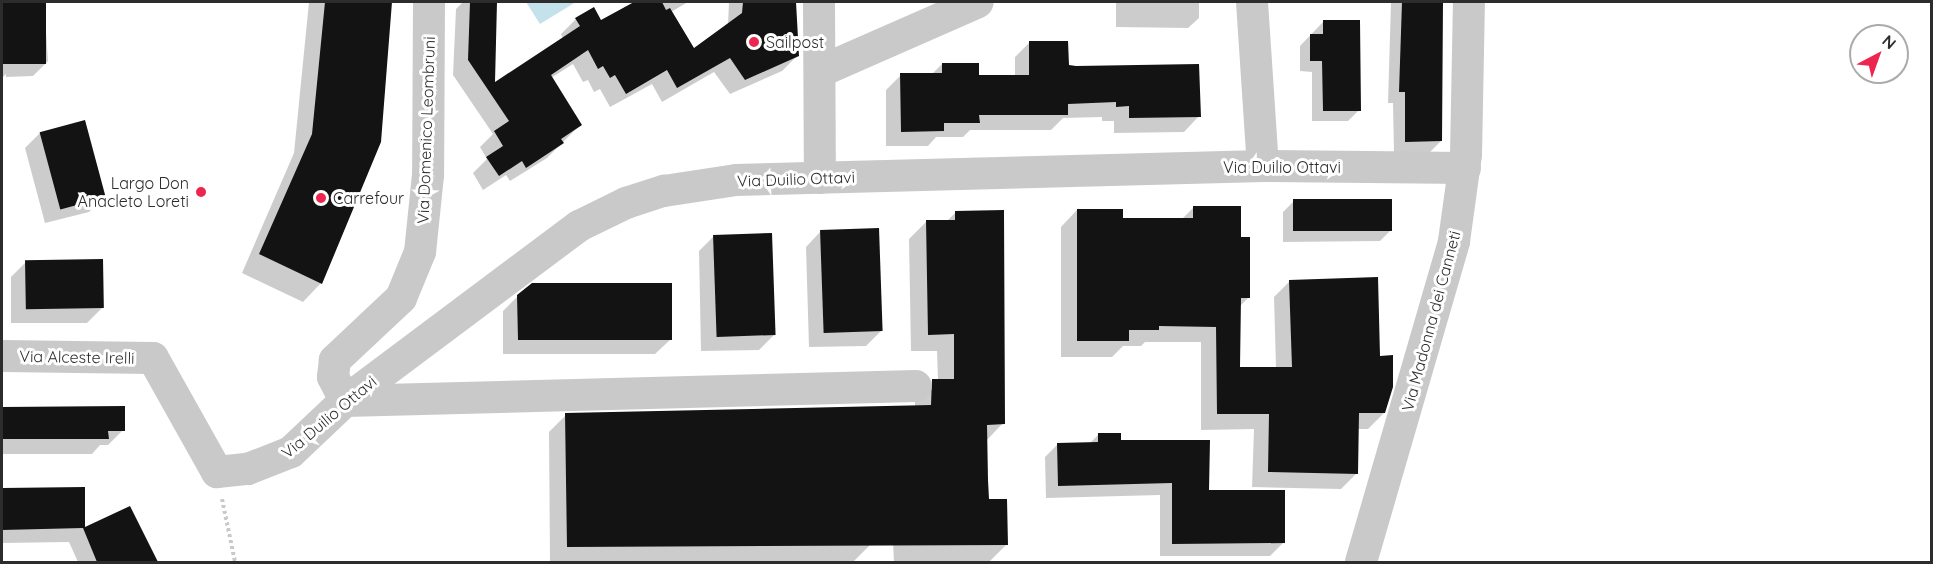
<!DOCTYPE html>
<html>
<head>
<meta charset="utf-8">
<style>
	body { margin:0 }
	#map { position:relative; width:1933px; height:564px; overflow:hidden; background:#fff; font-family:Quicksand,sans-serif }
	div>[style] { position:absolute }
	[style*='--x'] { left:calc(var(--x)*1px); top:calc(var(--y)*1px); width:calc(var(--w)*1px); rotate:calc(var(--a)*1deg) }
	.water>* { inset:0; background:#c4e2ec }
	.shadow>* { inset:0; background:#0003 }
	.building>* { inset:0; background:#131313; transform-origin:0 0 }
	.path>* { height:4px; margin-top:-2px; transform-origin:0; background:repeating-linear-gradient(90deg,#c9c9c9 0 3px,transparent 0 6px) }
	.minor>* { height:32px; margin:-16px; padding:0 16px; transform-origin:16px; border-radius:16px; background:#c9c9c9 }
	.dots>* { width:16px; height:16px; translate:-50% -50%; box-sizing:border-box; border:3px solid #fff; border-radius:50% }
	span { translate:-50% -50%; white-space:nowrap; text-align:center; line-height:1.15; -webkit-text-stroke:6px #fff; paint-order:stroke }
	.poi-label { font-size:16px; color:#2c2c2c }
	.left { translate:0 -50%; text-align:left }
	.right { translate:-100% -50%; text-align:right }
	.street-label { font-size:16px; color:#2c2c2c }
	.frame { position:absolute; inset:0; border:3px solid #2c2c2c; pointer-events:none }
	.north { position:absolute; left:1849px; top:24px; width:60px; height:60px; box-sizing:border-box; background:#fff; border:2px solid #ababab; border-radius:50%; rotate:41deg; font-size:16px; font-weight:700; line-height:24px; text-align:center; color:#2c2c2c }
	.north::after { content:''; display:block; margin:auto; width:21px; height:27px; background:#ec264f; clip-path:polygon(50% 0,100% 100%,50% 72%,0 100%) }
</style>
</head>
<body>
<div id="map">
	<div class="water">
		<div style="clip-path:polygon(526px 2px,525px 2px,576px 2px,540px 24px)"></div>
	</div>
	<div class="shadow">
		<div style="clip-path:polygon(2px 2px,44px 2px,48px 61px,33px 76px,6px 77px,6px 74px,2px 78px)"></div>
		<div style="clip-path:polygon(309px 2px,390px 2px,380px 142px,321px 283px,303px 302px,242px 273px,294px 153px)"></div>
		<div style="clip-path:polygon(463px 2px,495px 2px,493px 84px,563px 39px,561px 34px,576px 19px,593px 9px,600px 22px,637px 2px,688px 2px,671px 12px,693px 50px,728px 25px,729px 2px,794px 2px,797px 56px,782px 71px,730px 94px,714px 72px,662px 102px,652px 84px,610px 107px,600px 89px,594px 92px,588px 80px,583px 82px,573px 64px,551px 78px,580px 125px,547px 158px,510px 181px,506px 175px,483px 190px,473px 173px,487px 159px,480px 147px,493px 134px,453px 75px,456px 9px)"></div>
		<div style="clip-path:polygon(1116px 2px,1199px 2px,1199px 18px,1188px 28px,1116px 27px)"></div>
		<div style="clip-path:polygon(1391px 2px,1442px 2px,1441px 141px,1429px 153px,1394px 153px,1393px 103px,1388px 103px)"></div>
		<div style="clip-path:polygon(1324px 21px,1359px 110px,1348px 121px,1312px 121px,1312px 72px,1300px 71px,1300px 46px)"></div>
		<div style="clip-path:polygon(1030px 42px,1067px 66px,1199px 116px,1184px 132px,1114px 133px,1114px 121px,1102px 121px,1102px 117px,1063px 118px,1051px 130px,970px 130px,963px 137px,936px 137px,928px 146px,886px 146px,886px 90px,901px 75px,932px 74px,942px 64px,977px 76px,1015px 76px,1015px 57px)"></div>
		<div style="clip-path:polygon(40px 133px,104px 196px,89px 212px,45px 223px,25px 148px)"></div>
		<div style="clip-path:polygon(1294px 201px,1391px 230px,1380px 241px,1283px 242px,1283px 212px)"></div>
		<div style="clip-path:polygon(1193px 208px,1240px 239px,1249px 297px,1239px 307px,1239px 368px,1276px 368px,1274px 297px,1290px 281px,1379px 358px,1384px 413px,1368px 429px,1357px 429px,1357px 473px,1341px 489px,1252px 487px,1254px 429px,1201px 430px,1201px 342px,1145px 342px,1141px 346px,1123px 346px,1112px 357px,1061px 357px,1061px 227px,1077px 210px,1121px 220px,1182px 219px)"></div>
		<div style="clip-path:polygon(956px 212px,1003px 423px,986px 441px,988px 501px,1006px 545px,989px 562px,894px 562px,889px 461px,871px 544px,853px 562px,550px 562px,549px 432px,566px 415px,915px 407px,915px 398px,938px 380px,937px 351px,911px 351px,909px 239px,926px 222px,946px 222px)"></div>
		<div style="clip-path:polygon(821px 231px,881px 331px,866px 346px,809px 347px,806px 247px)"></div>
		<div style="clip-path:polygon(714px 236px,774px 335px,759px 350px,701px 351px,699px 251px)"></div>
		<div style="clip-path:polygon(26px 262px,102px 308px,87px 323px,11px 323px,11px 277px)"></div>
		<div style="clip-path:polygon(518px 296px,671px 339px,655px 354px,503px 354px,503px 311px)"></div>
		<div style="clip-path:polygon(2px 407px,123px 408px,123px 430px,108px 445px,100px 445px,92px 454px,2px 454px)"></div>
		<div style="clip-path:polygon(1098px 435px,1119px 441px,1208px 492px,1283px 543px,1270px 556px,1160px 556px,1160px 495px,1046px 498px,1045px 457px,1058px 444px,1089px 444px)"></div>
		<div style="clip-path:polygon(2px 489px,83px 489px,84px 530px,129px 508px,154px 562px,78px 562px,69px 542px,2px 543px)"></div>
	</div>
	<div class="building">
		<div style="left:2px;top:2px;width:44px;height:62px"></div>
		<div style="clip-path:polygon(325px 2px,392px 2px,381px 142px,322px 284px,259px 254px,312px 134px)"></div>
		<div style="clip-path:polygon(470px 2px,497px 2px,495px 82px,580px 26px,575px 18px,594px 7px,601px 20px,634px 2px,662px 2px,666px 10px,670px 8px,694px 48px,742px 13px,743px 2px,796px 2px,799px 56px,745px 80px,730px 58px,677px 88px,667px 70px,626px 94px,615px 75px,610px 78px,603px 66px,598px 69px,588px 50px,551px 75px,582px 125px,561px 139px,564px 143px,526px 168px,522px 161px,499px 176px,486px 157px,503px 146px,494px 131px,509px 121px,468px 60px)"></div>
		<div style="clip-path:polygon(1402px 2px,1443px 2px,1442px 141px,1405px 142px,1405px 92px,1399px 92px)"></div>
		<div style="clip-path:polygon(1323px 20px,1360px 20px,1361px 111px,1323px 111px,1322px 61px,1310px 61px,1310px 34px,1323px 34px)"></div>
		<div style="clip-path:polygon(1029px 41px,1068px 41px,1069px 65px,1076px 66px,1199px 64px,1201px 117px,1129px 118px,1129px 106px,1116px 107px,1116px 102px,1068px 104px,1068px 115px,979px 115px,980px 123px,944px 123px,944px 131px,901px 132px,900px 73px,942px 73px,942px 63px,979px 63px,979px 75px,1029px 75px)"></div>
		<div style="left:85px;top:120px;width:80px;height:47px;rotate:75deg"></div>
		<div style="left:1392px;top:199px;width:32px;height:99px;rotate:90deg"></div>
		<div style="clip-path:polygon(1193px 206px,1241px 206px,1241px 237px,1250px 237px,1250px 298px,1241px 298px,1240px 367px,1292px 367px,1289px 280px,1378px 277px,1380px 356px,1393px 355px,1393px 387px,1385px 413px,1359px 413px,1358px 474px,1268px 472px,1269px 414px,1217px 414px,1216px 327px,1159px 326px,1159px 330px,1129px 330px,1129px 341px,1077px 341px,1077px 209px,1123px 209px,1123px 218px,1193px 218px)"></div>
		<div style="clip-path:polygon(1004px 210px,1005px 424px,987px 425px,988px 480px,989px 499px,1007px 499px,1008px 545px,567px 547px,565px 413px,931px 405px,932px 379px,954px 379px,954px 334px,928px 335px,926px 220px,955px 220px,955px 211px)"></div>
		<div style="left:879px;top:228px;width:103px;height:59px;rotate:88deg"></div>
		<div style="left:772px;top:233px;width:102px;height:59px;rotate:88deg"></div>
		<div style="left:103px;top:259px;width:49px;height:78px;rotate:89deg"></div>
		<div style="clip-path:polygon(532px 283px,672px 283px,672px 340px,518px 340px,517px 295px)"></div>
		<div style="clip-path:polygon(125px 406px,125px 431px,108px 431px,109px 439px,2px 439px,2px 407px)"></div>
		<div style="clip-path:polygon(1098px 433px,1121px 433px,1121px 440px,1210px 440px,1209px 490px,1285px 490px,1285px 543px,1172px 544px,1172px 483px,1058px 486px,1057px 443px,1098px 442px)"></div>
		<div style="clip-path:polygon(85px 487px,85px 527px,130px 506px,158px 562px,97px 562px,83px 528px,2px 530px,2px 488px)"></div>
	</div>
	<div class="path">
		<div style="--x:222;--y:499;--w:64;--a:78.3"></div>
	</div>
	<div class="minor">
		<div style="--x:429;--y:2;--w:173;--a:90.3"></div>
		<div style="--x:428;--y:175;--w:77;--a:95.9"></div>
		<div style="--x:420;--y:252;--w:50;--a:112.4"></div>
		<div style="--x:401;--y:298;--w:91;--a:136.8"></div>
		<div style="--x:335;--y:360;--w:17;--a:97"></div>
		<div style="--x:333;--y:377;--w:27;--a:63"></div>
		<div style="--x:345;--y:401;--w:571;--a:-1.5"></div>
		<div style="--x:819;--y:2;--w:176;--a:89.7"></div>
		<div style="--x:1252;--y:2;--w:164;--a:86.2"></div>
		<div style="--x:821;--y:71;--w:171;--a:-23.7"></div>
		<div style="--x:2;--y:356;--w:151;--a:0.8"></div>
		<div style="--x:153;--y:358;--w:131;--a:60.7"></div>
		<div style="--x:217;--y:472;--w:31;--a:-6"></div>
		<div style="--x:248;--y:469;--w:46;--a:-21.6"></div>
		<div style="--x:291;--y:452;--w:74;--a:-43.4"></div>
		<div style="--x:345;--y:401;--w:292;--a:-36.8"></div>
		<div style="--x:579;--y:226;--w:52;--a:-26.1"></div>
		<div style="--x:626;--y:203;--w:40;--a:-18"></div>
		<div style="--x:664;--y:191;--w:73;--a:-8.7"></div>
		<div style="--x:736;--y:180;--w:527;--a:-1.52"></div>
		<div style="--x:1263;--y:166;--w:202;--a:0.6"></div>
		<div style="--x:1361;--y:562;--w:334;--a:-73.8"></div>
		<div style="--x:1454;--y:241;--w:87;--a:-82.1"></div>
		<div style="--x:1466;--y:155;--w:153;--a:-88.9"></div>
	</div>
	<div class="dots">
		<div style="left:754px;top:42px;background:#ec264f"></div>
		<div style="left:201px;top:192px;background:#ec264f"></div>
		<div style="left:321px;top:198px;background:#ec264f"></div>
	</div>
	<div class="poi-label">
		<span class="left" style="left:766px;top:42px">Sailpost</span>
		<span class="right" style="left:189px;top:192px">Largo Don<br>Anacleto Loreti</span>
		<span class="left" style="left:333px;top:198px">Carrefour</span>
	</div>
	<div class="street-label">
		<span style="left:426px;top:130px;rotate:-88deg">Via Domenico Leombruni</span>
		<span style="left:1282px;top:167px">Via Duilio Ottavi</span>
		<span style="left:796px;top:179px;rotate:-2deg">Via Duilio Ottavi</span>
		<span style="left:1431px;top:321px;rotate:-75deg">Via Madonna dei Canneti</span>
		<span style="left:77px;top:357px;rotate:1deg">Via Alceste Irelli</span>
		<span style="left:329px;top:417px;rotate:-40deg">Via Duilio Ottavi</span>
	</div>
	<div class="frame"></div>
	<div class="north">N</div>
</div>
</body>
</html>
